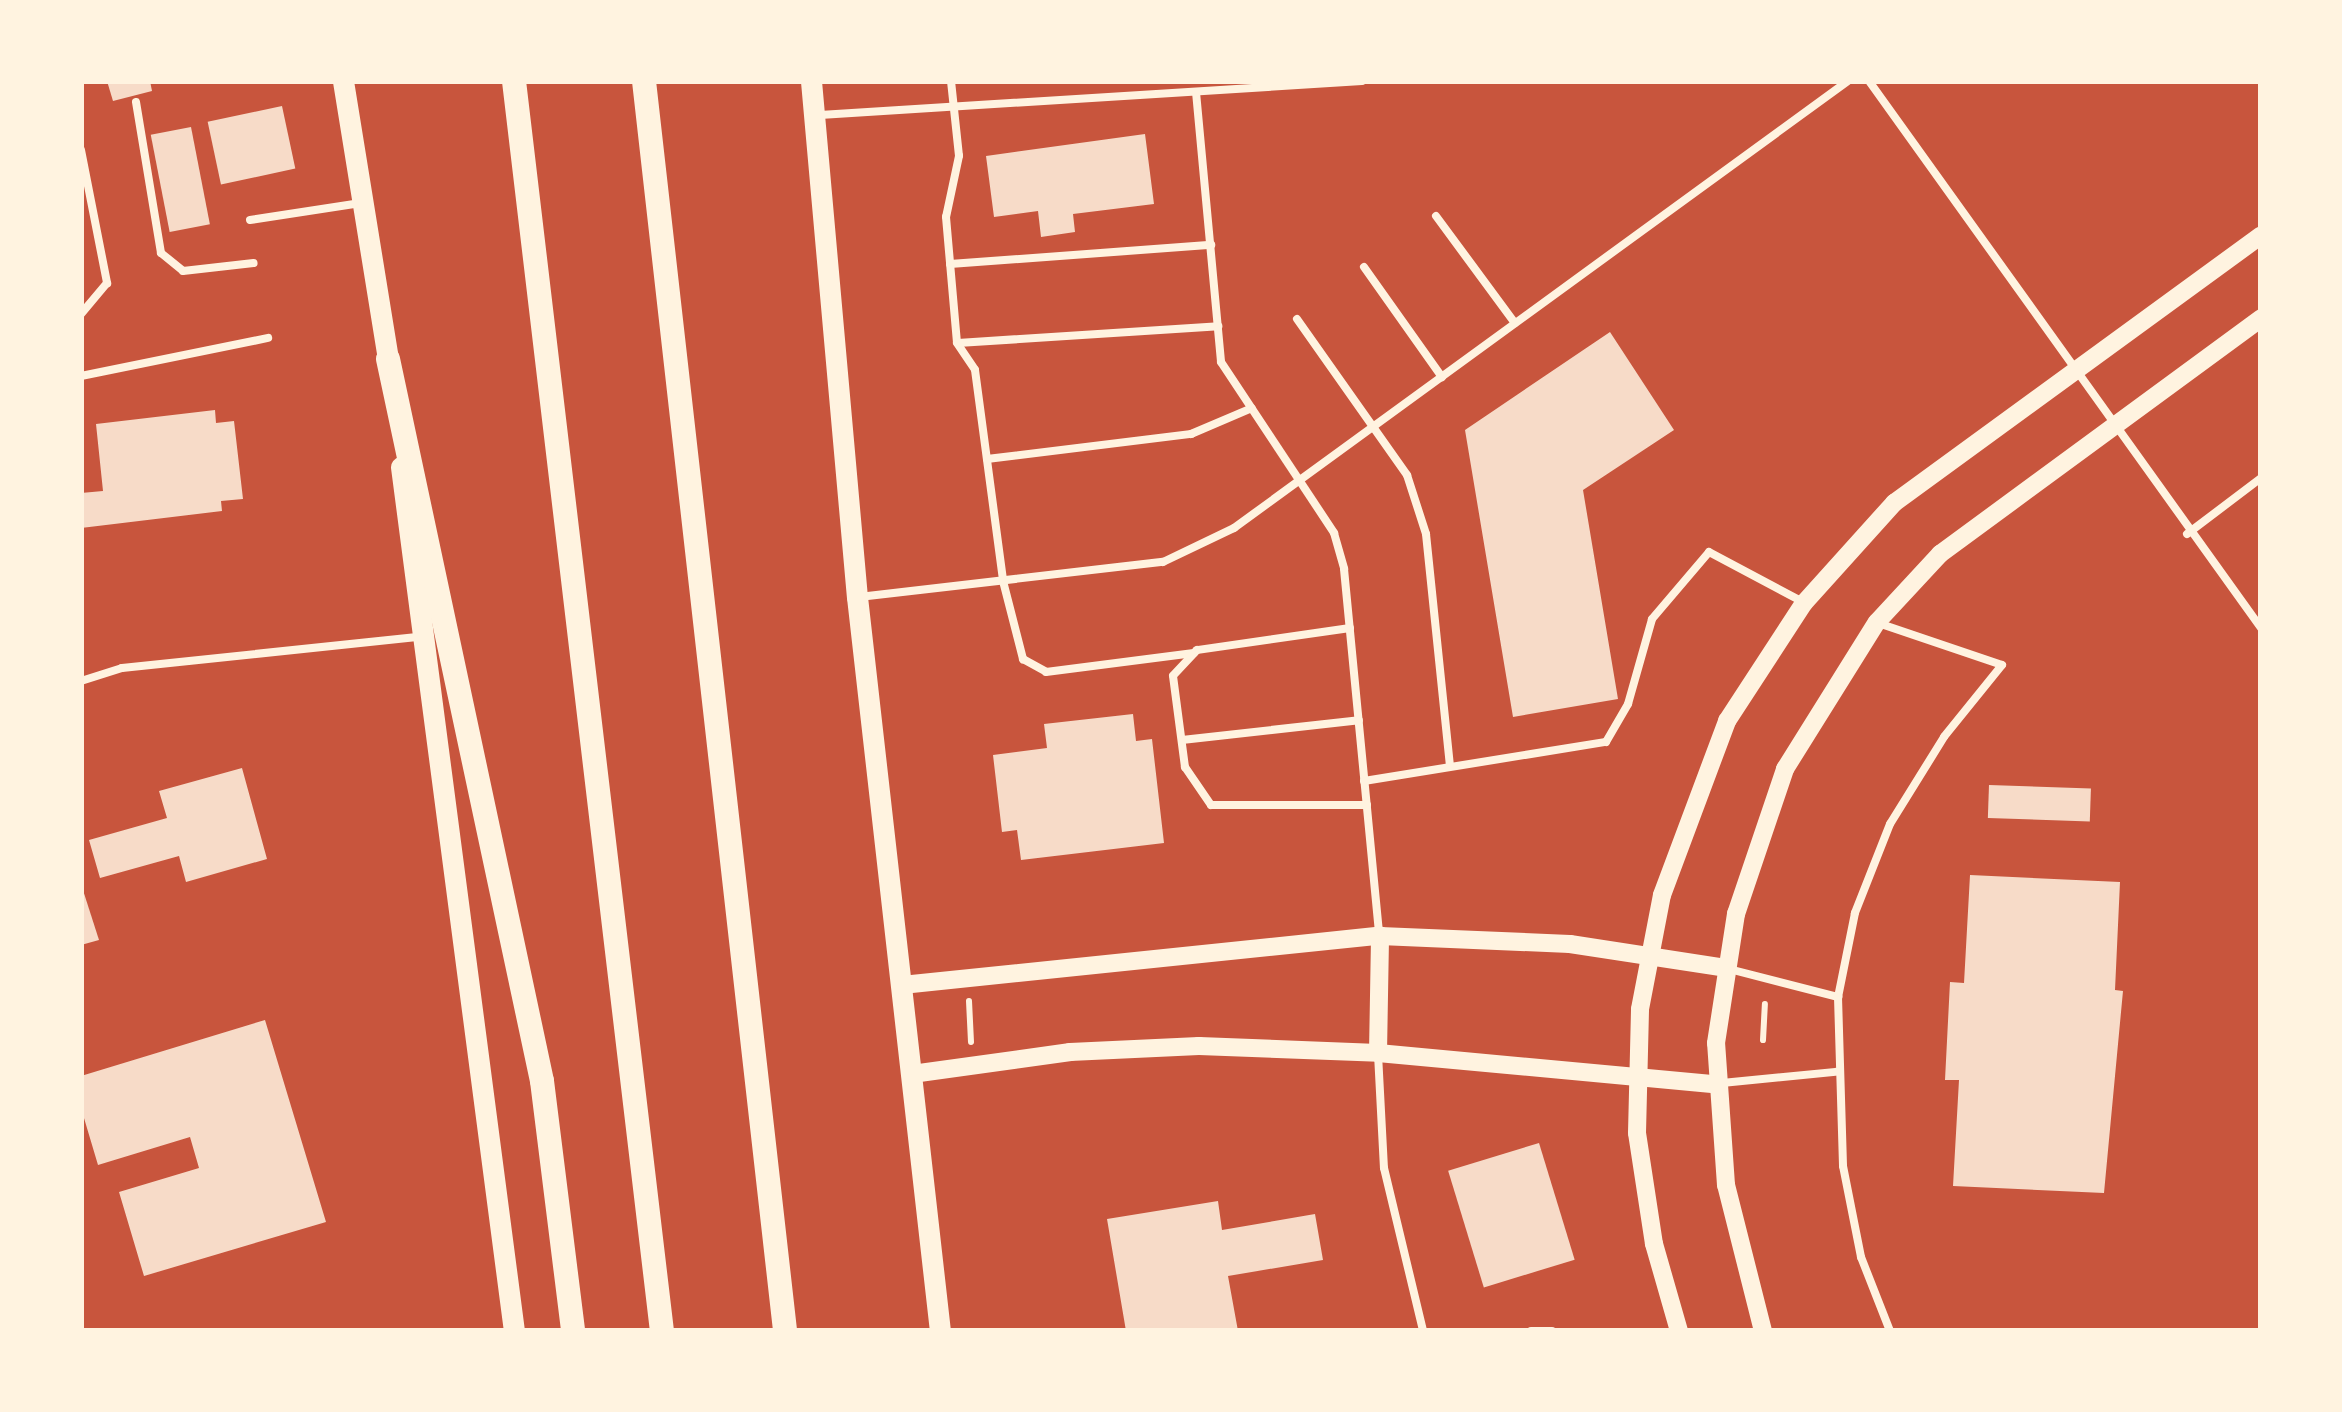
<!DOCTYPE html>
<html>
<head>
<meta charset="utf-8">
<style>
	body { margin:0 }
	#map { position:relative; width:2342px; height:1412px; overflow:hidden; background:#c8553d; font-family:"Libre Baskerville",serif }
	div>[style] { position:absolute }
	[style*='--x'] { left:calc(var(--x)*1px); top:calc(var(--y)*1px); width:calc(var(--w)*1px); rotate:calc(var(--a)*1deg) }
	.building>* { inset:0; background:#f7dbc8; transform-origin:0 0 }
	.path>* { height:6px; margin:-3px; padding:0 3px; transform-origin:3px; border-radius:3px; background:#fff3e0 }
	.service>* { height:8px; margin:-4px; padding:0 4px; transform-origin:4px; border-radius:4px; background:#fff3e0 }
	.tertiary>* { height:18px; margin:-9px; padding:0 9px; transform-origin:9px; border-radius:9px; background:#fff3e0 }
	.secondary>* { height:21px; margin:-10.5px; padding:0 10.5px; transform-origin:10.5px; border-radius:10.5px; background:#fff3e0 }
	.motorway>* { height:24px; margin:-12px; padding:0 12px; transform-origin:12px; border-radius:12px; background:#fff3e0 }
	span { translate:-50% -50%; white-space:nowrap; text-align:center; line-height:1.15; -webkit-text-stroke:9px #fff3e0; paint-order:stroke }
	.frame { position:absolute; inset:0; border:84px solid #fff3e0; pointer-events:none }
</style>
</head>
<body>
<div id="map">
	<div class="building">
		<div style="clip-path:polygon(107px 81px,150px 81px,152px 91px,113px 101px)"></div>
		<div style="left:282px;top:106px;width:64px;height:76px;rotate:78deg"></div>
		<div style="left:191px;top:127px;width:99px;height:41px;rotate:79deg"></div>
		<div style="clip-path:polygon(1145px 134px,1154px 204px,1073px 214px,1075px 232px,1041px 237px,1038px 211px,994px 217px,986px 156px)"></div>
		<div style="clip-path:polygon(1610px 332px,1674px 430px,1583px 490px,1618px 699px,1513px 717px,1465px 430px)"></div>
		<div style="clip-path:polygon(215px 410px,216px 423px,234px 421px,243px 499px,221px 501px,222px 511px,81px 528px,81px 493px,103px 491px,96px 424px)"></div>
		<div style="clip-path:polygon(1133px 714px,1136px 741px,1152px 739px,1164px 843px,1021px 860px,1017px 830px,1002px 832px,993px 755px,1047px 748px,1044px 724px)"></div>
		<div style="clip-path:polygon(242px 768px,267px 859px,186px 882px,179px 856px,100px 878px,89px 840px,167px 818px,159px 791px)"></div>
		<div style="left:1989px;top:785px;width:102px;height:33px;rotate:2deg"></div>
		<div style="clip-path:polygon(1970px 875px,2120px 882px,2115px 990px,2123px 991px,2104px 1193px,1953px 1186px,1959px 1080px,1945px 1080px,1950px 982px,1964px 983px)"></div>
		<div style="clip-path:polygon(81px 884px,99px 940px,81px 945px)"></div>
		<div style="clip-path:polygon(265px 1020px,326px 1222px,144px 1276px,119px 1192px,199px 1168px,190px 1137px,98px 1165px,81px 1108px,81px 1076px)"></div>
		<div style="left:1539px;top:1143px;width:122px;height:95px;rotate:73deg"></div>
		<div style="clip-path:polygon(1218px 1201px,1222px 1230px,1315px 1214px,1323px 1260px,1228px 1276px,1238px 1331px,1126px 1331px,1107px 1219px)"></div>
	</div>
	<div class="path">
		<div style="--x:969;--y:1001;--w:41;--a:87.2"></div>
		<div style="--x:1763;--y:1040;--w:36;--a:-87"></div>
	</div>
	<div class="service">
		<div style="--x:951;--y:81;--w:75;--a:83.9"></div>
		<div style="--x:959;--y:156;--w:62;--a:102"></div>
		<div style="--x:946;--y:217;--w:126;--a:85"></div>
		<div style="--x:957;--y:343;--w:32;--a:56"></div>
		<div style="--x:975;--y:370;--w:213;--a:82.4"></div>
		<div style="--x:1003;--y:581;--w:81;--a:75.6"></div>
		<div style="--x:1023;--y:659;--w:26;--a:29"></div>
		<div style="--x:1046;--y:672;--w:149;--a:-7.3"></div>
		<div style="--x:1869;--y:81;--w:673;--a:54.37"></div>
		<div style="--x:1196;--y:92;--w:271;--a:84.7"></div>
		<div style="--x:1221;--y:362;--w:205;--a:56.5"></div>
		<div style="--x:1334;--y:533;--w:37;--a:74"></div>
		<div style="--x:1344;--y:569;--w:368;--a:84.5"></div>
		<div style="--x:136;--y:102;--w:153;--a:80.6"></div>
		<div style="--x:161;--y:253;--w:28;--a:39"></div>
		<div style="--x:183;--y:271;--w:71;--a:-6.4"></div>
		<div style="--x:820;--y:115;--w:543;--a:-3.59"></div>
		<div style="--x:81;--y:150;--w:136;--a:78.9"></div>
		<div style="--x:107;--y:283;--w:40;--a:130"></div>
		<div style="--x:1436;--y:216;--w:133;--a:53.6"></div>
		<div style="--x:250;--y:220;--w:112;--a:-8.7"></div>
		<div style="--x:950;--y:264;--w:262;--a:-4.2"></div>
		<div style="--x:1364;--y:267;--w:135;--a:54.7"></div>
		<div style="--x:1297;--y:319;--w:191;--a:54.8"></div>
		<div style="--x:1407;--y:475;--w:62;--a:72.1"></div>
		<div style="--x:1426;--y:534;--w:232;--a:84.1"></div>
		<div style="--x:958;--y:343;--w:261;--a:-3.7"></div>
		<div style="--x:81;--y:376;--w:191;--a:-11.5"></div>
		<div style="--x:987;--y:459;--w:206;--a:-7"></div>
		<div style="--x:1191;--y:434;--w:66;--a:-23.1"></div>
		<div style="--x:2187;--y:534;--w:93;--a:-37.1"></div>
		<div style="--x:859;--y:597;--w:306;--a:-6.6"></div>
		<div style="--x:1163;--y:562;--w:79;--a:-25.6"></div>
		<div style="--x:1234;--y:528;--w:759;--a:-36.06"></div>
		<div style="--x:1878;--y:623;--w:131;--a:18.7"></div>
		<div style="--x:2002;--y:665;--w:92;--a:128.9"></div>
		<div style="--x:1944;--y:737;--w:102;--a:121.8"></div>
		<div style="--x:1890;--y:824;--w:96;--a:111.5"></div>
		<div style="--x:1855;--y:913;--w:86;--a:101.4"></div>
		<div style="--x:1838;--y:997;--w:169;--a:88.3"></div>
		<div style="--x:1843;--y:1166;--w:93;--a:78.8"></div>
		<div style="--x:1861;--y:1257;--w:79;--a:68.6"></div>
		<div style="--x:1350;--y:628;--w:155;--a:171.8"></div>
		<div style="--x:1197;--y:650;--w:35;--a:133"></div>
		<div style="--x:1173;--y:676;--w:92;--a:82.5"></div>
		<div style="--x:1185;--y:767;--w:46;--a:55.6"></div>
		<div style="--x:1211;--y:805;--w:156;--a:0"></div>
		<div style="--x:81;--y:681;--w:43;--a:-17.6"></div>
		<div style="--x:122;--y:668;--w:299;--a:-6"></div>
		<div style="--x:1182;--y:740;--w:178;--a:-6.4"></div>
		<div style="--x:1364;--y:781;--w:245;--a:-9.2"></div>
		<div style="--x:1606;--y:742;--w:44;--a:-59.9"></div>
		<div style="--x:1628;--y:704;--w:88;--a:-74.2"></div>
		<div style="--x:1652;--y:619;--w:88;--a:-49.6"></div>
		<div style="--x:1709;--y:552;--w:106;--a:28"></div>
		<div style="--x:1729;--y:969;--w:113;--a:14.4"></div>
		<div style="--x:1378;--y:1054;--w:114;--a:87"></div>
		<div style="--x:1384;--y:1168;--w:168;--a:76.5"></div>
		<div style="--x:1722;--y:1083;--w:114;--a:-5.6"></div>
		<div style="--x:1531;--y:1331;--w:21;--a:0"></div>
	</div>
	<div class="tertiary">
		<div style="--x:902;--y:985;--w:481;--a:-5.9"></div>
		<div style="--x:1380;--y:936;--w:190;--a:2.4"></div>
		<div style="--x:1570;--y:944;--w:159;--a:8.7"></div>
		<div style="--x:1378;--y:1053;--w:117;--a:-89"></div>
		<div style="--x:912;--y:1074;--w:160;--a:-7.9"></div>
		<div style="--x:1070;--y:1052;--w:129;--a:-2.7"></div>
		<div style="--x:1199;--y:1046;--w:179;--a:2.2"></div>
		<div style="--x:1378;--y:1053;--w:338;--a:5.3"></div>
		<div style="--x:1679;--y:1331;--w:91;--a:-106"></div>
		<div style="--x:1654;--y:1244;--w:112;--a:-98.7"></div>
		<div style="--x:1637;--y:1133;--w:124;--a:-88.6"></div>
		<div style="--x:1640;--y:1009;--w:116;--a:-79.1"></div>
		<div style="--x:1662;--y:895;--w:186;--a:-69.5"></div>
		<div style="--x:1727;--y:721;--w:141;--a:-56.9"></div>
		<div style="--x:1804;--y:603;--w:135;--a:-48"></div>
		<div style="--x:1894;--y:503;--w:454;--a:-36.1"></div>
		<div style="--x:1763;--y:1331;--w:151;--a:-104.2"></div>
		<div style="--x:1726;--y:1185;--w:142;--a:-94"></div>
		<div style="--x:1716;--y:1043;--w:131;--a:-81.2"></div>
		<div style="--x:1736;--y:914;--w:153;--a:-71.3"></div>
		<div style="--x:1785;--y:769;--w:173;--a:-58"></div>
		<div style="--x:1877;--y:622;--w:93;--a:-47.2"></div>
		<div style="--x:1940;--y:554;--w:398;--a:-36.3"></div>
	</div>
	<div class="secondary">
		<div style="--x:343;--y:81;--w:294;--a:80.8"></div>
		<div style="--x:811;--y:81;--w:518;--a:84.91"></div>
		<div style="--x:857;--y:597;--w:739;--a:83.55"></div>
		<div style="--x:401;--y:467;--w:871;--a:82.55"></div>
	</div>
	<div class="motorway">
		<div style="--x:514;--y:81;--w:1259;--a:83.25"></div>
		<div style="--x:644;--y:81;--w:1258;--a:83.56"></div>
		<div style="--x:388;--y:359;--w:738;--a:77.96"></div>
		<div style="--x:542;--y:1081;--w:252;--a:82.9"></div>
	</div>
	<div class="frame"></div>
</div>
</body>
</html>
